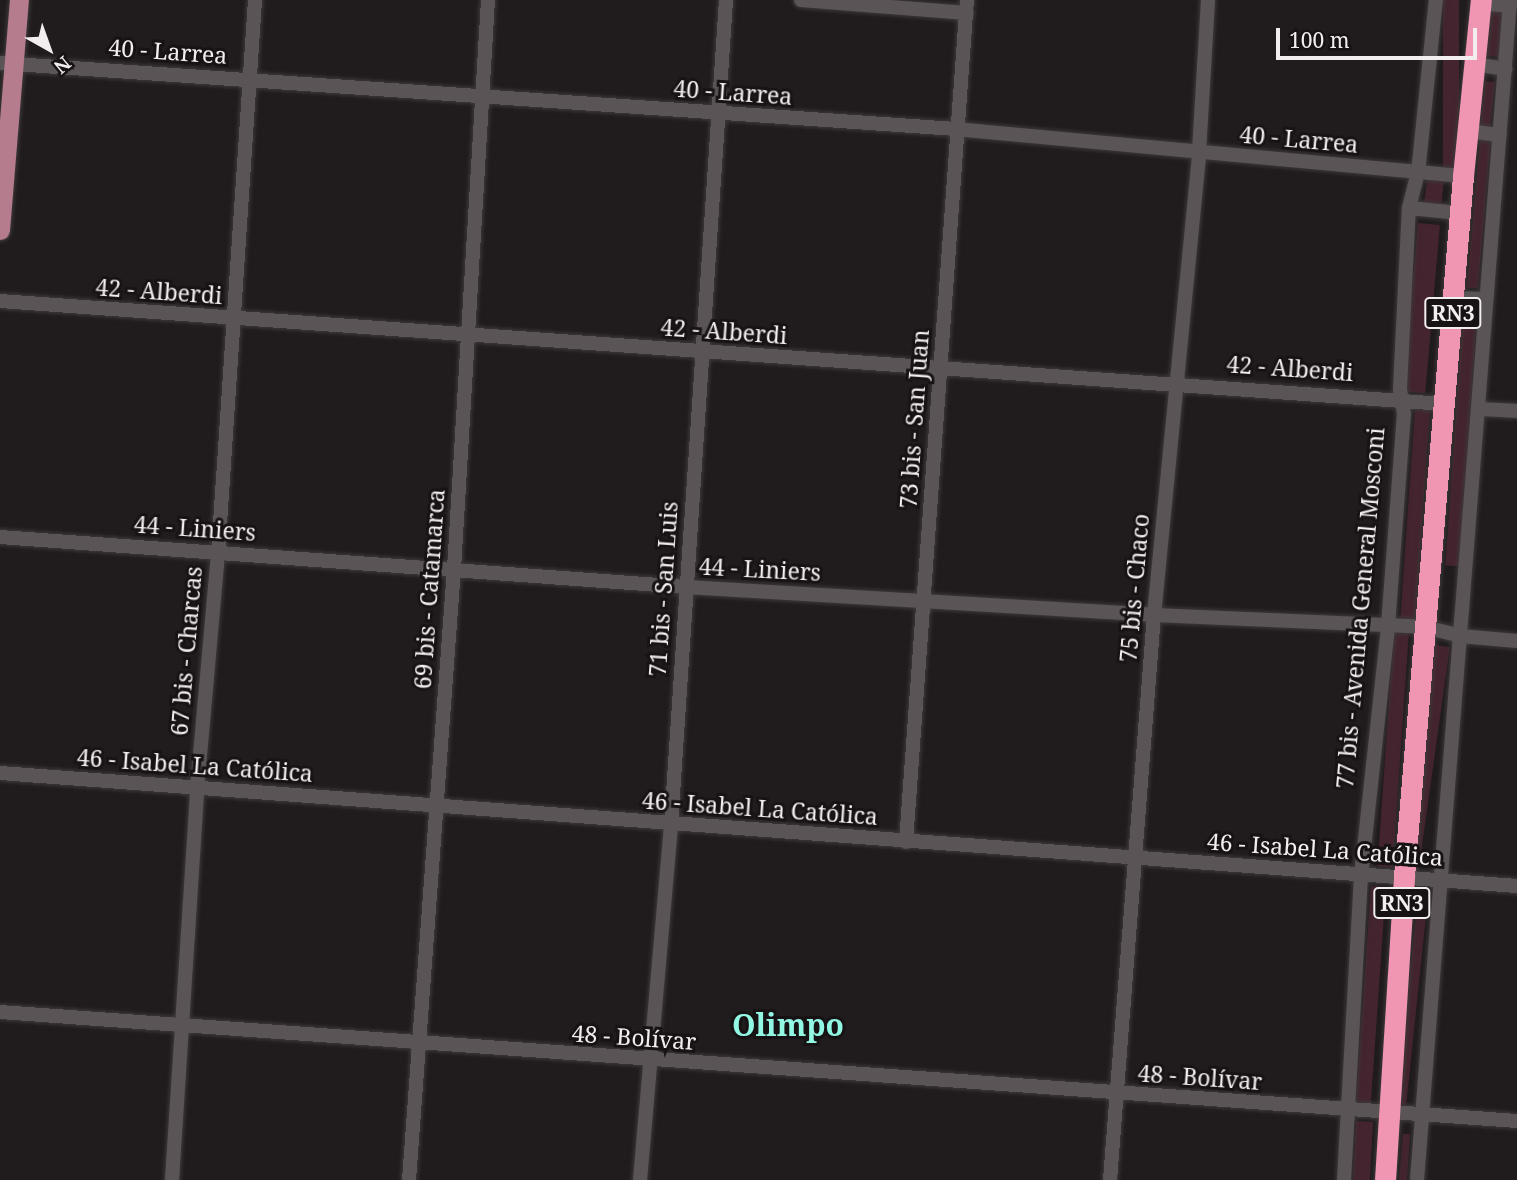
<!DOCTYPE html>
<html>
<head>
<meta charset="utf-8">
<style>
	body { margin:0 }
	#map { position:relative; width:1517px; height:1180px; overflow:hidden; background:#201b1d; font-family:"Noto Serif",serif }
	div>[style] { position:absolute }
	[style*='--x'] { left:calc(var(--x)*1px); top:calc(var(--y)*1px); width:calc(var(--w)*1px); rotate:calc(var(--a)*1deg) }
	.green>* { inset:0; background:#44242e; transform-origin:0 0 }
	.roads { filter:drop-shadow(0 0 2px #3d393a) drop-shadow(0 0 2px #3d393a) }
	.minor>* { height:14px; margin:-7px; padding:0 7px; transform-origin:7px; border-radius:7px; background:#5a5456 }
	.major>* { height:19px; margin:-9.5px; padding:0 9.5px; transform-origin:9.5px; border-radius:9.5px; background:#b47c8d }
	.highway>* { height:21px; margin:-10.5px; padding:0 10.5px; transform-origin:10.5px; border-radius:10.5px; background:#f096b2 }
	span { translate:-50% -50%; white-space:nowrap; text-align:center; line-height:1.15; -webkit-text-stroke:6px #171214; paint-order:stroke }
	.shield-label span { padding:2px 5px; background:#171214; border:2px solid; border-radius:5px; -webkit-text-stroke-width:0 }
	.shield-label { font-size:21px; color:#f2eeef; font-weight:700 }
	.street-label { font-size:23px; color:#f2eeef }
	.district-label { font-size:30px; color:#92f8e4; font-weight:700 }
	.north { position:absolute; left:14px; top:14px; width:70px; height:70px; -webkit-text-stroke:5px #171214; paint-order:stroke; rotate:140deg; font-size:19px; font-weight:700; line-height:28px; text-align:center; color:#f2eeef }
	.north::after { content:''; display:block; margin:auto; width:24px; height:32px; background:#f2eeef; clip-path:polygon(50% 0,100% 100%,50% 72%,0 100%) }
	.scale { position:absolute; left:1276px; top:28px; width:201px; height:32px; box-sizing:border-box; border:4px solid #f2eeef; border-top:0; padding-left:9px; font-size:21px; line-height:24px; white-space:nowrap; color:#f2eeef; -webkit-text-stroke:5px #171214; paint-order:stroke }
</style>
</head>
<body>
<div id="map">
	<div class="green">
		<div style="left:1443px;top:0;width:16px;height:169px"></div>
		<div style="left:1489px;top:9px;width:13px;height:47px;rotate:4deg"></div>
		<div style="left:1485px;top:81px;width:10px;height:48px;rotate:6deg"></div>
		<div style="left:1480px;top:138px;width:11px;height:150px;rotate:5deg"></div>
		<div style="left:1427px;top:180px;width:17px;height:23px;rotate:7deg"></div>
		<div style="left:1418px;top:223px;width:22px;height:169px;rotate:5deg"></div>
		<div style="left:1463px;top:313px;width:14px;height:253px;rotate:4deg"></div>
		<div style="left:1415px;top:409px;width:15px;height:211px;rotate:4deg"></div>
		<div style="left:1394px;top:631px;width:15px;height:236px;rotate:4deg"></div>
		<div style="left:1435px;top:645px;width:15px;height:226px;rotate:8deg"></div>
		<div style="left:1371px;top:886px;width:15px;height:217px;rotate:4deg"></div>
		<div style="left:1419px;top:887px;width:10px;height:218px;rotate:6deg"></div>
		<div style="left:1356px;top:1121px;width:17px;height:59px;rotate:3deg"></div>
		<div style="clip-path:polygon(1403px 1134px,1410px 1134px,1407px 1180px,1399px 1180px)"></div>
	</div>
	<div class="roads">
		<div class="minor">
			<div style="--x:801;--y:0;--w:166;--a:4.5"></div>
			<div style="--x:1480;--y:3;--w:30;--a:6"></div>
			<div style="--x:0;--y:63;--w:957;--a:3.95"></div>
			<div style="--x:955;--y:129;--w:510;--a:5.29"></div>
			<div style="--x:1474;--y:64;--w:32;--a:9"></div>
			<div style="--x:1467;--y:131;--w:33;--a:7"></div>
			<div style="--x:1409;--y:208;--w:51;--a:5.6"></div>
			<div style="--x:1454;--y:298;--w:31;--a:2"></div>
			<div style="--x:0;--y:301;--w:1449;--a:4.08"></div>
			<div style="--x:1479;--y:409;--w:38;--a:3"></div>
			<div style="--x:0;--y:537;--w:687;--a:4.17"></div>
			<div style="--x:685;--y:587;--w:470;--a:3.4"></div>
			<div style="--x:1154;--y:615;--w:271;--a:2.5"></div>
			<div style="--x:1425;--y:627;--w:36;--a:14"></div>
			<div style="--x:1460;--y:636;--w:57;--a:5"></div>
			<div style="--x:0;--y:773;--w:1521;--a:4.26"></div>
			<div style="--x:906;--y:842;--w:844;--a:-85.86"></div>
			<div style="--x:0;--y:1012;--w:1521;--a:4.11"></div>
			<div style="--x:172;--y:1180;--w:392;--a:-86.3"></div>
			<div style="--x:197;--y:789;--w:237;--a:-84.9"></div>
			<div style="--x:218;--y:553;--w:554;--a:-86.17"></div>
			<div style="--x:409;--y:1180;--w:613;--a:-85.79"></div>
			<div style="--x:454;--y:569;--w:570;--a:-86.58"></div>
			<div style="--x:640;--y:1180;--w:357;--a:-85"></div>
			<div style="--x:671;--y:824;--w:826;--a:-86.18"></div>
			<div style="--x:1110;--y:1180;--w:567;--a:-85.55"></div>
			<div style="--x:1154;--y:615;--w:465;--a:-84.4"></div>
			<div style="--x:1199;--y:152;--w:152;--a:-86.6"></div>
			<div style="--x:1344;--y:1180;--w:304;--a:-86.8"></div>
			<div style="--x:1361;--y:876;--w:251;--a:-83.8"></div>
			<div style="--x:1388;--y:626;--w:213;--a:-85.7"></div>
			<div style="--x:1404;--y:414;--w:25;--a:-99"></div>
			<div style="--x:1400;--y:389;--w:181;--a:-87.2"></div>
			<div style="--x:1409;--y:208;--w:36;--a:-76"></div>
			<div style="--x:1418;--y:173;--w:174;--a:-84.1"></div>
			<div style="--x:1417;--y:1180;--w:1184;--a:-85.49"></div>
		</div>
		<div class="major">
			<div style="--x:0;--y:230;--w:231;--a:-85.3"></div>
		</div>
		<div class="highway">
			<div style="--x:1385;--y:1180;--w:305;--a:-86.4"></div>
			<div style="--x:1404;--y:876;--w:702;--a:-85.18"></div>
			<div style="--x:1463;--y:176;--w:177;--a:-84.2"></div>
		</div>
	</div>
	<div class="shield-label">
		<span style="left:1453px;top:313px">RN3</span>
		<span style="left:1402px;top:903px">RN3</span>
	</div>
	<div class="street-label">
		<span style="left:168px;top:51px;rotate:4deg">40 - Larrea</span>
		<span style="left:733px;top:92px;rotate:4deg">40 - Larrea</span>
		<span style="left:1299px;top:139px;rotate:5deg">40 - Larrea</span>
		<span style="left:159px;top:291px;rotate:4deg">42 - Alberdi</span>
		<span style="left:724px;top:331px;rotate:4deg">42 - Alberdi</span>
		<span style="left:1290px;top:368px;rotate:4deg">42 - Alberdi</span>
		<span style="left:914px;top:419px;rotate:-86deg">73 bis - San Juan</span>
		<span style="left:195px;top:528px;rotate:4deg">44 - Liniers</span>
		<span style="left:760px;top:569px;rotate:3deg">44 - Liniers</span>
		<span style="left:1134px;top:588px;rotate:-85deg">75 bis - Chaco</span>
		<span style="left:429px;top:589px;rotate:-86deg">69 bis - Catamarca</span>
		<span style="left:663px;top:589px;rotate:-86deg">71 bis - San Luis</span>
		<span style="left:1360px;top:608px;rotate:-85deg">77 bis - Avenida General Mosconi</span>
		<span style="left:186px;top:651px;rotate:-85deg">67 bis - Charcas</span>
		<span style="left:195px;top:765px;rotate:4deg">46 - Isabel La Católica</span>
		<span style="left:760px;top:808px;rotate:4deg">46 - Isabel La Católica</span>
		<span style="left:1325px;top:849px;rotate:4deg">46 - Isabel La Católica</span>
		<span style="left:634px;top:1037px;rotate:4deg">48 - Bolívar</span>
		<span style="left:1200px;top:1077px;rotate:4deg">48 - Bolívar</span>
	</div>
	<div class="district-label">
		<span style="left:788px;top:1025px">Olimpo</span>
	</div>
	<div class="north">N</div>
	<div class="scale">100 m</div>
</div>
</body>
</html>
